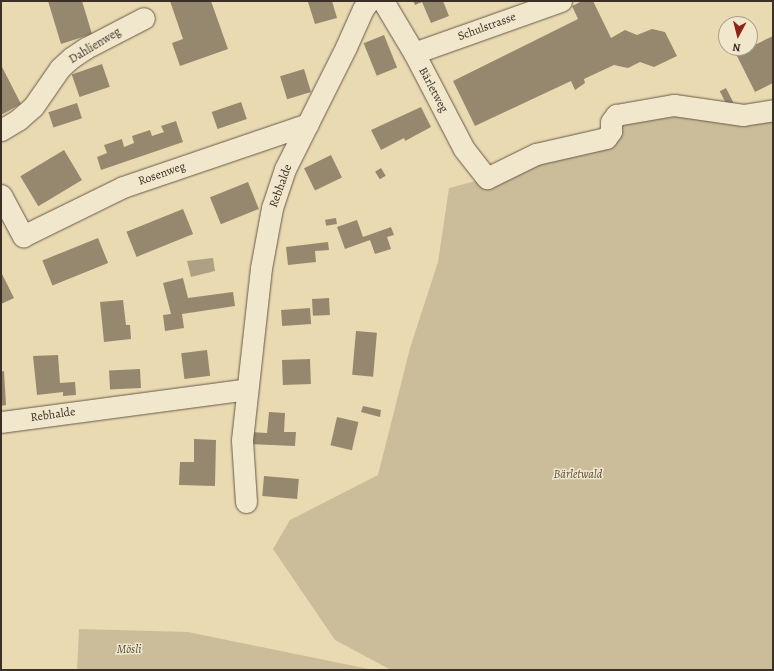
<!DOCTYPE html>
<html>
<head>
<meta charset="utf-8">
<style>
	body { margin:0 }
	#map { position:relative; width:774px; height:671px; overflow:hidden; background:#eadab2; font-family:Alegreya,serif }
	div>[style] { position:absolute }
	[style*='--x'] { left:calc(var(--x)*1px); top:calc(var(--y)*1px); width:calc(var(--w)*1px); rotate:calc(var(--a)*1deg) }
	.green>* { inset:0; background:#ccbd9a }
	.water>* { inset:0; background:#aea082 }
	.building>* { inset:0; background:#96886e; transform-origin:0 0 }
	.roads { filter:drop-shadow(0 0 1px #675a48) drop-shadow(0 0 1px #675a48) }
	.minor>* { height:21px; margin:-10.5px; padding:0 10.5px; transform-origin:10.5px; border-radius:10.5px; background:#f1e7cd }
	span { translate:-50% -50%; white-space:nowrap; text-align:center; line-height:1.15; -webkit-text-stroke:3px #f1e7cd; paint-order:stroke }
	.street-label { font-size:12px; color:#3b3025 }
	.park-label { font-size:12px; color:#584c3c; font-style:italic }
	.frame { position:absolute; inset:0; border:2px solid #3b3025; pointer-events:none }
	.north { position:absolute; left:718px; top:16px; width:40px; height:40px; box-sizing:border-box; background:#f1e7cd; border:1px solid #a89e8a; border-radius:50%; rotate:187deg; font-size:11px; font-weight:700; line-height:16px; text-align:center; color:#3b3025 }
	.north::after { content:''; display:block; margin:auto; width:14px; height:18px; background:#8f2418; clip-path:polygon(50% 0,100% 100%,50% 72%,0 100%) }
</style>
</head>
<body>
<div id="map">
	<div class="green">
		<div style="clip-path:polygon(773px 110px,773px 670px,391px 670px,335px 640px,273px 549px,290px 520px,378px 475px,410px 348px,438px 262px,449px 188px,487px 178px,606px 138px,616px 115px)"></div>
		<div style="clip-path:polygon(79px 629px,188px 632px,374px 670px,77px 670px)"></div>
	</div>
	<div class="water">
		<div style="clip-path:polygon(213px 258px,215px 271px,191px 277px,187px 261px)"></div>
	</div>
	<div class="building">
		<div style="clip-path:polygon(48px 1px,82px 1px,92px 34px,61px 44px)"></div>
		<div style="clip-path:polygon(170px 1px,211px 1px,228px 49px,180px 66px,172px 43px,183px 39px)"></div>
		<div style="clip-path:polygon(312px 1px,332px 1px,337px 18px,315px 24px,308px 2px)"></div>
		<div style="clip-path:polygon(413px 1px,443px 1px,449px 16px,431px 23px,422px 2px,415px 5px)"></div>
		<div style="clip-path:polygon(582px 1px,593px 1px,611px 38px,625px 30px,637px 35px,652px 29px,665px 32px,677px 56px,654px 67px,640px 62px,628px 68px,614px 65px,584px 79px,585px 83px,575px 90px,571px 81px,475px 126px,453px 81px,578px 19px,572px 6px)"></div>
		<div style="left:384px;top:35px;width:35px;height:22px;rotate:68deg"></div>
		<div style="clip-path:polygon(773px 36px,773px 83px,755px 92px,736px 54px)"></div>
		<div style="left:102px;top:64px;width:24px;height:32px;rotate:71deg"></div>
		<div style="clip-path:polygon(1px 65px,21px 104px,1px 115px)"></div>
		<div style="left:304px;top:69px;width:24px;height:25px;rotate:73deg"></div>
		<div style="left:726px;top:88px;width:16px;height:7px;rotate:63deg"></div>
		<div style="left:241px;top:102px;width:18px;height:31px;rotate:71deg"></div>
		<div style="left:77px;top:103px;width:16px;height:30px;rotate:72deg"></div>
		<div style="clip-path:polygon(421px 107px,431px 127px,405px 141px,404px 138px,381px 150px,371px 130px)"></div>
		<div style="clip-path:polygon(176px 121px,183px 142px,101px 170px,97px 157px,107px 153px,104px 145px,122px 139px,124px 147px,134px 143px,132px 136px,150px 130px,152px 136px,164px 132px,161px 126px)"></div>
		<div style="left:64px;top:150px;width:35px;height:51px;rotate:59deg"></div>
		<div style="left:331px;top:155px;width:25px;height:30px;rotate:64deg"></div>
		<div style="left:381px;top:168px;width:9px;height:7px;rotate:58deg"></div>
		<div style="left:248px;top:182px;width:29px;height:41px;rotate:68deg"></div>
		<div style="left:183px;top:209px;width:27px;height:61px;rotate:68deg"></div>
		<div style="left:336px;top:218px;width:6px;height:11px;rotate:81deg"></div>
		<div style="clip-path:polygon(357px 220px,363px 237px,391px 227px,394px 235px,387px 237px,391px 249px,375px 254px,370px 240px,345px 249px,337px 227px)"></div>
		<div style="left:98px;top:238px;width:27px;height:60px;rotate:68deg"></div>
		<div style="clip-path:polygon(328px 242px,329px 250px,315px 251px,316px 262px,288px 265px,286px 247px)"></div>
		<div style="clip-path:polygon(1px 272px,14px 298px,1px 304px)"></div>
		<div style="clip-path:polygon(183px 278px,188px 298px,233px 292px,235px 306px,182px 314px,184px 328px,165px 331px,163px 315px,171px 314px,163px 283px)"></div>
		<div style="left:329px;top:298px;width:17px;height:17px;rotate:87deg"></div>
		<div style="clip-path:polygon(123px 300px,126px 325px,130px 325px,131px 339px,104px 342px,100px 302px)"></div>
		<div style="left:310px;top:308px;width:16px;height:29px;rotate:86deg"></div>
		<div style="left:356px;top:331px;width:21px;height:44px;rotate:5deg"></div>
		<div style="left:207px;top:350px;width:26px;height:26px;rotate:83deg"></div>
		<div style="clip-path:polygon(58px 355px,60px 383px,75px 382px,76px 395px,63px 396px,63px 392px,37px 395px,33px 356px)"></div>
		<div style="left:310px;top:359px;width:25px;height:28px;rotate:88deg"></div>
		<div style="left:140px;top:369px;width:19px;height:31px;rotate:87deg"></div>
		<div style="clip-path:polygon(4px 371px,6px 405px,1px 406px,1px 372px)"></div>
		<div style="clip-path:polygon(363px 406px,381px 410px,380px 417px,361px 412px)"></div>
		<div style="clip-path:polygon(269px 412px,285px 413px,284px 432px,296px 432px,295px 446px,251px 444px,252px 432px,267px 433px)"></div>
		<div style="left:337px;top:417px;width:22px;height:29px;rotate:13deg"></div>
		<div style="clip-path:polygon(194px 439px,216px 440px,215px 486px,179px 485px,180px 462px,194px 462px)"></div>
		<div style="left:264px;top:476px;width:35px;height:20px;rotate:5deg"></div>
	</div>
	<div class="roads">
		<div class="minor">
			<div style="--x:383;--y:1;--w:61;--a:59.2"></div>
			<div style="--x:414;--y:53;--w:108;--a:62.5"></div>
			<div style="--x:464;--y:149;--w:37;--a:52"></div>
			<div style="--x:487;--y:178;--w:55;--a:-26.1"></div>
			<div style="--x:536;--y:154;--w:72;--a:-12.9"></div>
			<div style="--x:606;--y:138;--w:9;--a:-54"></div>
			<div style="--x:611;--y:131;--w:9;--a:-90"></div>
			<div style="--x:611;--y:122;--w:9;--a:-54"></div>
			<div style="--x:616;--y:115;--w:59;--a:-9.8"></div>
			<div style="--x:674;--y:105;--w:70;--a:8.2"></div>
			<div style="--x:743;--y:115;--w:30;--a:-9"></div>
			<div style="--x:414;--y:53;--w:156;--a:-19.5"></div>
			<div style="--x:1;--y:130;--w:21;--a:-31"></div>
			<div style="--x:19;--y:119;--w:18;--a:-41"></div>
			<div style="--x:33;--y:107;--w:47;--a:-55.3"></div>
			<div style="--x:60;--y:68;--w:15;--a:-42"></div>
			<div style="--x:71;--y:58;--w:18;--a:-34"></div>
			<div style="--x:86;--y:48;--w:65;--a:-27.3"></div>
			<div style="--x:1;--y:195;--w:47;--a:61.8"></div>
			<div style="--x:23;--y:236;--w:111;--a:-26.1"></div>
			<div style="--x:123;--y:187;--w:195;--a:-18.8"></div>
			<div style="--x:1;--y:422;--w:248;--a:-7.6"></div>
			<div style="--x:246;--y:502;--w:62;--a:-93.7"></div>
			<div style="--x:242;--y:440;--w:173;--a:-83.7"></div>
			<div style="--x:261;--y:268;--w:61;--a:-79.6"></div>
			<div style="--x:272;--y:208;--w:41;--a:-71.6"></div>
			<div style="--x:285;--y:169;--w:136;--a:-63.4"></div>
			<div style="--x:346;--y:47;--w:42;--a:-65.9"></div>
			<div style="--x:363;--y:9;--w:10;--a:-53"></div>
		</div>
	</div>
	<div class="street-label">
		<span style="left:487px;top:27px;rotate:-20deg">Schulstrasse</span>
		<span style="left:95px;top:46px;rotate:-31deg">Dahlienweg</span>
		<span style="left:433px;top:90px;rotate:62deg">Bärletweg</span>
		<span style="left:162px;top:174px;rotate:-19deg">Rosenweg</span>
		<span style="left:281px;top:186px;rotate:-70deg">Rebhalde</span>
		<span style="left:53px;top:415px;rotate:-8deg">Rebhalde</span>
	</div>
	<div class="park-label">
		<span style="left:578px;top:475px">Bärletwald</span>
		<span style="left:129px;top:650px">Mösli</span>
	</div>
	<div class="frame"></div>
	<div class="north">N</div>
</div>
</body>
</html>
